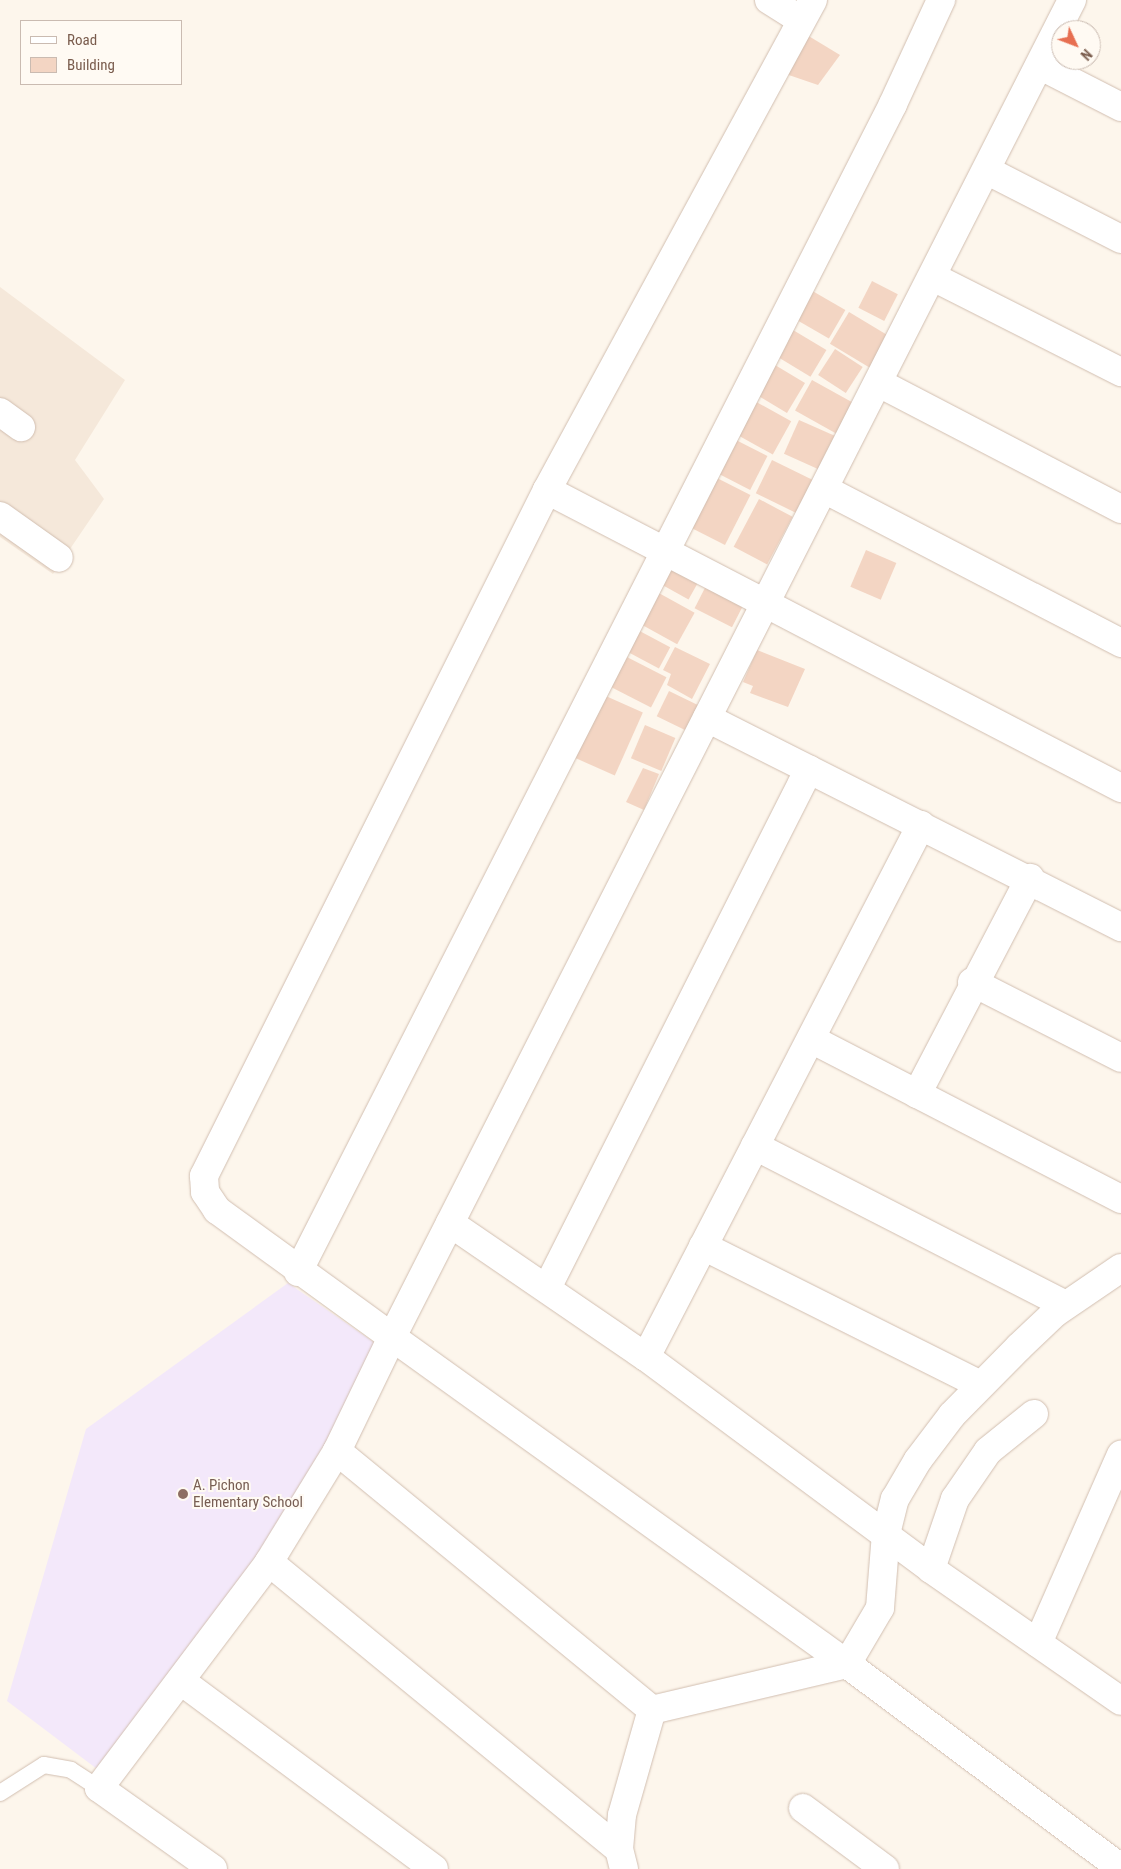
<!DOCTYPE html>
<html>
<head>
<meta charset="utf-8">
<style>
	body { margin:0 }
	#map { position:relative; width:1121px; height:1869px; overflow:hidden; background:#fdf6ec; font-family:"Roboto Condensed",sans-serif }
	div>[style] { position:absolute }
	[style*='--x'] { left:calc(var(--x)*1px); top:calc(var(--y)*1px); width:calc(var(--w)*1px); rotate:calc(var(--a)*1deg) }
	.residential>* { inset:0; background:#f5e8da }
	.education>* { inset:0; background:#f3e8fa }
	.building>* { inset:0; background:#f3d5c3; transform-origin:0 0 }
	.roads { filter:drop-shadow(0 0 1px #d1beb0) drop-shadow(0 0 1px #d1beb0) }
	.lane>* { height:16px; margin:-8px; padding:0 8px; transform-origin:8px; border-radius:8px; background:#fff }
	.street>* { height:28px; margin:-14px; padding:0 14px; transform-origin:14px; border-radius:14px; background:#fff }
	.dots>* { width:14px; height:14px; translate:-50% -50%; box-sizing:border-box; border:2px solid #fffaf3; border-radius:50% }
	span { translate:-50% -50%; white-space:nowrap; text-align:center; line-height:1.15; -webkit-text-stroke:4px #fffaf3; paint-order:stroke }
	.education-label { font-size:15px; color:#785e54 }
	.left { translate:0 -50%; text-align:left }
	.legend { position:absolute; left:20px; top:20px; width:162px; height:65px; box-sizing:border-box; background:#fffaf3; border:1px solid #cabbb1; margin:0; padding:6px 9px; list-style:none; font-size:15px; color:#7a5c4d }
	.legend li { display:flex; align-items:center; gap:10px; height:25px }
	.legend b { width:25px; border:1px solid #cabbb1 }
	.north { position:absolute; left:1051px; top:20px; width:50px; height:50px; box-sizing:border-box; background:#fffaf3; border:1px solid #cabbb1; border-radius:50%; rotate:133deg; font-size:14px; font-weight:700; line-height:20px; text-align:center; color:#7a5c4d }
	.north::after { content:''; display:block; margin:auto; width:18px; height:22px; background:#e76f51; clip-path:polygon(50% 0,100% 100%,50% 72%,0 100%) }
</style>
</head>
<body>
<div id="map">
	<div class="residential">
		<div style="clip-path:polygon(0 287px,125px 380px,75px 460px,104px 499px,53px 574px,0 537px)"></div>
	</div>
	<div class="education">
		<div style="clip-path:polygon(288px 1283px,375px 1343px,326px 1445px,270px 1544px,101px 1772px,7px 1701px,86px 1429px)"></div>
	</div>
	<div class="building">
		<div style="clip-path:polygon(802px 32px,840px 55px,818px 85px,780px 72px)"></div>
		<div style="left:872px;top:281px;width:29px;height:30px;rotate:27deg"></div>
		<div style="left:809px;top:289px;width:42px;height:33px;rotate:30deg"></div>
		<div style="left:849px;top:312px;width:48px;height:37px;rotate:31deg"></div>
		<div style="left:793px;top:330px;width:39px;height:31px;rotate:31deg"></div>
		<div style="left:835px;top:349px;width:33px;height:31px;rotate:33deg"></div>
		<div style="left:775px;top:365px;width:35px;height:35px;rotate:31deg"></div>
		<div style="left:812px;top:380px;width:48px;height:35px;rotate:29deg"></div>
		<div style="left:751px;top:399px;width:46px;height:38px;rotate:29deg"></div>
		<div style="left:799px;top:420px;width:39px;height:37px;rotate:24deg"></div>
		<div style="left:730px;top:437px;width:42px;height:38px;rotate:27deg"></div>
		<div style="left:772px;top:460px;width:46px;height:37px;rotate:26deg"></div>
		<div style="left:713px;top:476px;width:42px;height:56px;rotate:27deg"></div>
		<div style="left:759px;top:499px;width:38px;height:54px;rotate:28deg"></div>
		<div style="left:866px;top:550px;width:33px;height:40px;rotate:23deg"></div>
		<div style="left:671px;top:559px;width:35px;height:27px;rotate:29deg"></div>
		<div style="left:710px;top:578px;width:42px;height:34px;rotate:27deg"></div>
		<div style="left:657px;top:592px;width:43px;height:36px;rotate:29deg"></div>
		<div style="left:634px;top:628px;width:41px;height:24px;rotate:28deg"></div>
		<div style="clip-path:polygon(675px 647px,710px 664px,692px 699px,667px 685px,671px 674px,663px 670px)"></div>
		<div style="clip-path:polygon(757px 650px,805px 669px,788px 707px,750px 693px,753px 686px,743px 682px)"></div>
		<div style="left:621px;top:654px;width:51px;height:34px;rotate:27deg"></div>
		<div style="left:669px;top:691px;width:32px;height:28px;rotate:26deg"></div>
		<div style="left:599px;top:693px;width:48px;height:69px;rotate:24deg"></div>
		<div style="left:645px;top:725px;width:33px;height:36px;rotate:23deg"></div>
		<div style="clip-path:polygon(643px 768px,659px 774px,644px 810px,626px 802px)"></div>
	</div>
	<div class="roads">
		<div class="lane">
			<div style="--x:0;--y:1793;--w:52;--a:-32.5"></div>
			<div style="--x:44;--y:1765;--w:27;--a:10"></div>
			<div style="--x:71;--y:1770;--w:33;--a:33"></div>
		</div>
		<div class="street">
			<div style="--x:769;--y:0;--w:36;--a:32"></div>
			<div style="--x:813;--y:0;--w:558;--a:118.5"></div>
			<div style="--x:547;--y:490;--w:767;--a:116.57"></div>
			<div style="--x:204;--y:1176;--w:16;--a:86"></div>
			<div style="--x:205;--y:1192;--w:22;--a:56"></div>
			<div style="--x:217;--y:1210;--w:216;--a:36"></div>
			<div style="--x:392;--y:1337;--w:1500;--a:-63.04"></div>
			<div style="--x:1041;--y:66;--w:90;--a:27.1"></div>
			<div style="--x:988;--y:171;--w:149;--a:27.1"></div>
			<div style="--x:933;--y:277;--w:211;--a:26.8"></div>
			<div style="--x:879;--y:383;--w:273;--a:27.5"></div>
			<div style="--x:0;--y:412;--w:26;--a:36"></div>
			<div style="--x:824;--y:489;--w:335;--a:27.4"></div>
			<div style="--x:547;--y:490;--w:647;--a:27.44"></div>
			<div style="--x:0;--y:516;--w:72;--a:35.4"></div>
			<div style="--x:707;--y:718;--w:464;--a:26.8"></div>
			<div style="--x:972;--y:982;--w:167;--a:27"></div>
			<div style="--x:811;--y:1039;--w:349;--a:27.3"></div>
			<div style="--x:917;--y:1094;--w:244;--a:-62.4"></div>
			<div style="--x:755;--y:1146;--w:349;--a:27.1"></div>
			<div style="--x:450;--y:1223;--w:237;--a:34.4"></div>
			<div style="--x:646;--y:1357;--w:355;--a:36.6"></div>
			<div style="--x:931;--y:1569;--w:231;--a:34.8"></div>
			<div style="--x:703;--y:1246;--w:310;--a:26.6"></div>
			<div style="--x:298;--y:1272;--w:1311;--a:-63"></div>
			<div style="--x:893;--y:104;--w:115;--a:-65.2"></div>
			<div style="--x:547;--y:1288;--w:581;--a:-63.21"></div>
			<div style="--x:646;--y:1357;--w:599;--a:-62.66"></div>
			<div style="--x:337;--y:1451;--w:408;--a:39.4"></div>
			<div style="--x:269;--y:1562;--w:453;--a:39.4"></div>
			<div style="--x:931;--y:1569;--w:74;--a:-71.1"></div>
			<div style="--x:955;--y:1499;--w:58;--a:-55.5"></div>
			<div style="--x:988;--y:1451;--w:59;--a:-38.8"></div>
			<div style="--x:1038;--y:1643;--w:206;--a:-66.2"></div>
			<div style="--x:181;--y:1681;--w:315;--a:36.6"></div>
			<div style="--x:803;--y:1808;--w:102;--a:36.6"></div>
			<div style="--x:213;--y:1869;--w:140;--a:-144.6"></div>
			<div style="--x:99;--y:1788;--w:283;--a:-53"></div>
			<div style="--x:269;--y:1562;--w:130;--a:-58.5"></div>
			<div style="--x:337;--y:1451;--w:127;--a:-64.2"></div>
			<div style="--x:392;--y:1337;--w:560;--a:35.7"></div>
			<div style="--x:847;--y:1664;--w:342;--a:36.7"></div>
			<div style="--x:624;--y:1869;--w:21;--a:-104"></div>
			<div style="--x:619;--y:1849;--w:34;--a:-85"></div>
			<div style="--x:622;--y:1815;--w:109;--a:-74.1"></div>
			<div style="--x:652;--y:1710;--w:200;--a:-13.3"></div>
			<div style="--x:847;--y:1664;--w:65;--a:-59.5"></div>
			<div style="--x:880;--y:1608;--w:74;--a:-85.4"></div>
			<div style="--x:886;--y:1534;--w:36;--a:-76"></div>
			<div style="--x:895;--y:1499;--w:45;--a:-59.5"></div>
			<div style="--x:918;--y:1460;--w:56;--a:-52.9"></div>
			<div style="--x:952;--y:1415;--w:95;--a:-45.4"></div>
			<div style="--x:1019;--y:1347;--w:50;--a:-43.4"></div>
			<div style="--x:1055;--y:1313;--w:80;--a:-34.3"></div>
		</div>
	</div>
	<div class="dots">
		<div style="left:183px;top:1494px;background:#8d6e63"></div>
	</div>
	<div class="education-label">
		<span class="left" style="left:193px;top:1494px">A. Pichon<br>Elementary School</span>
	</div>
	<ul class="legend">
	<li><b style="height:6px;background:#fff"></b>Road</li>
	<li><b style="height:14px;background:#f3d5c3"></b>Building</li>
	</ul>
	<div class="north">N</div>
</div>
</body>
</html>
